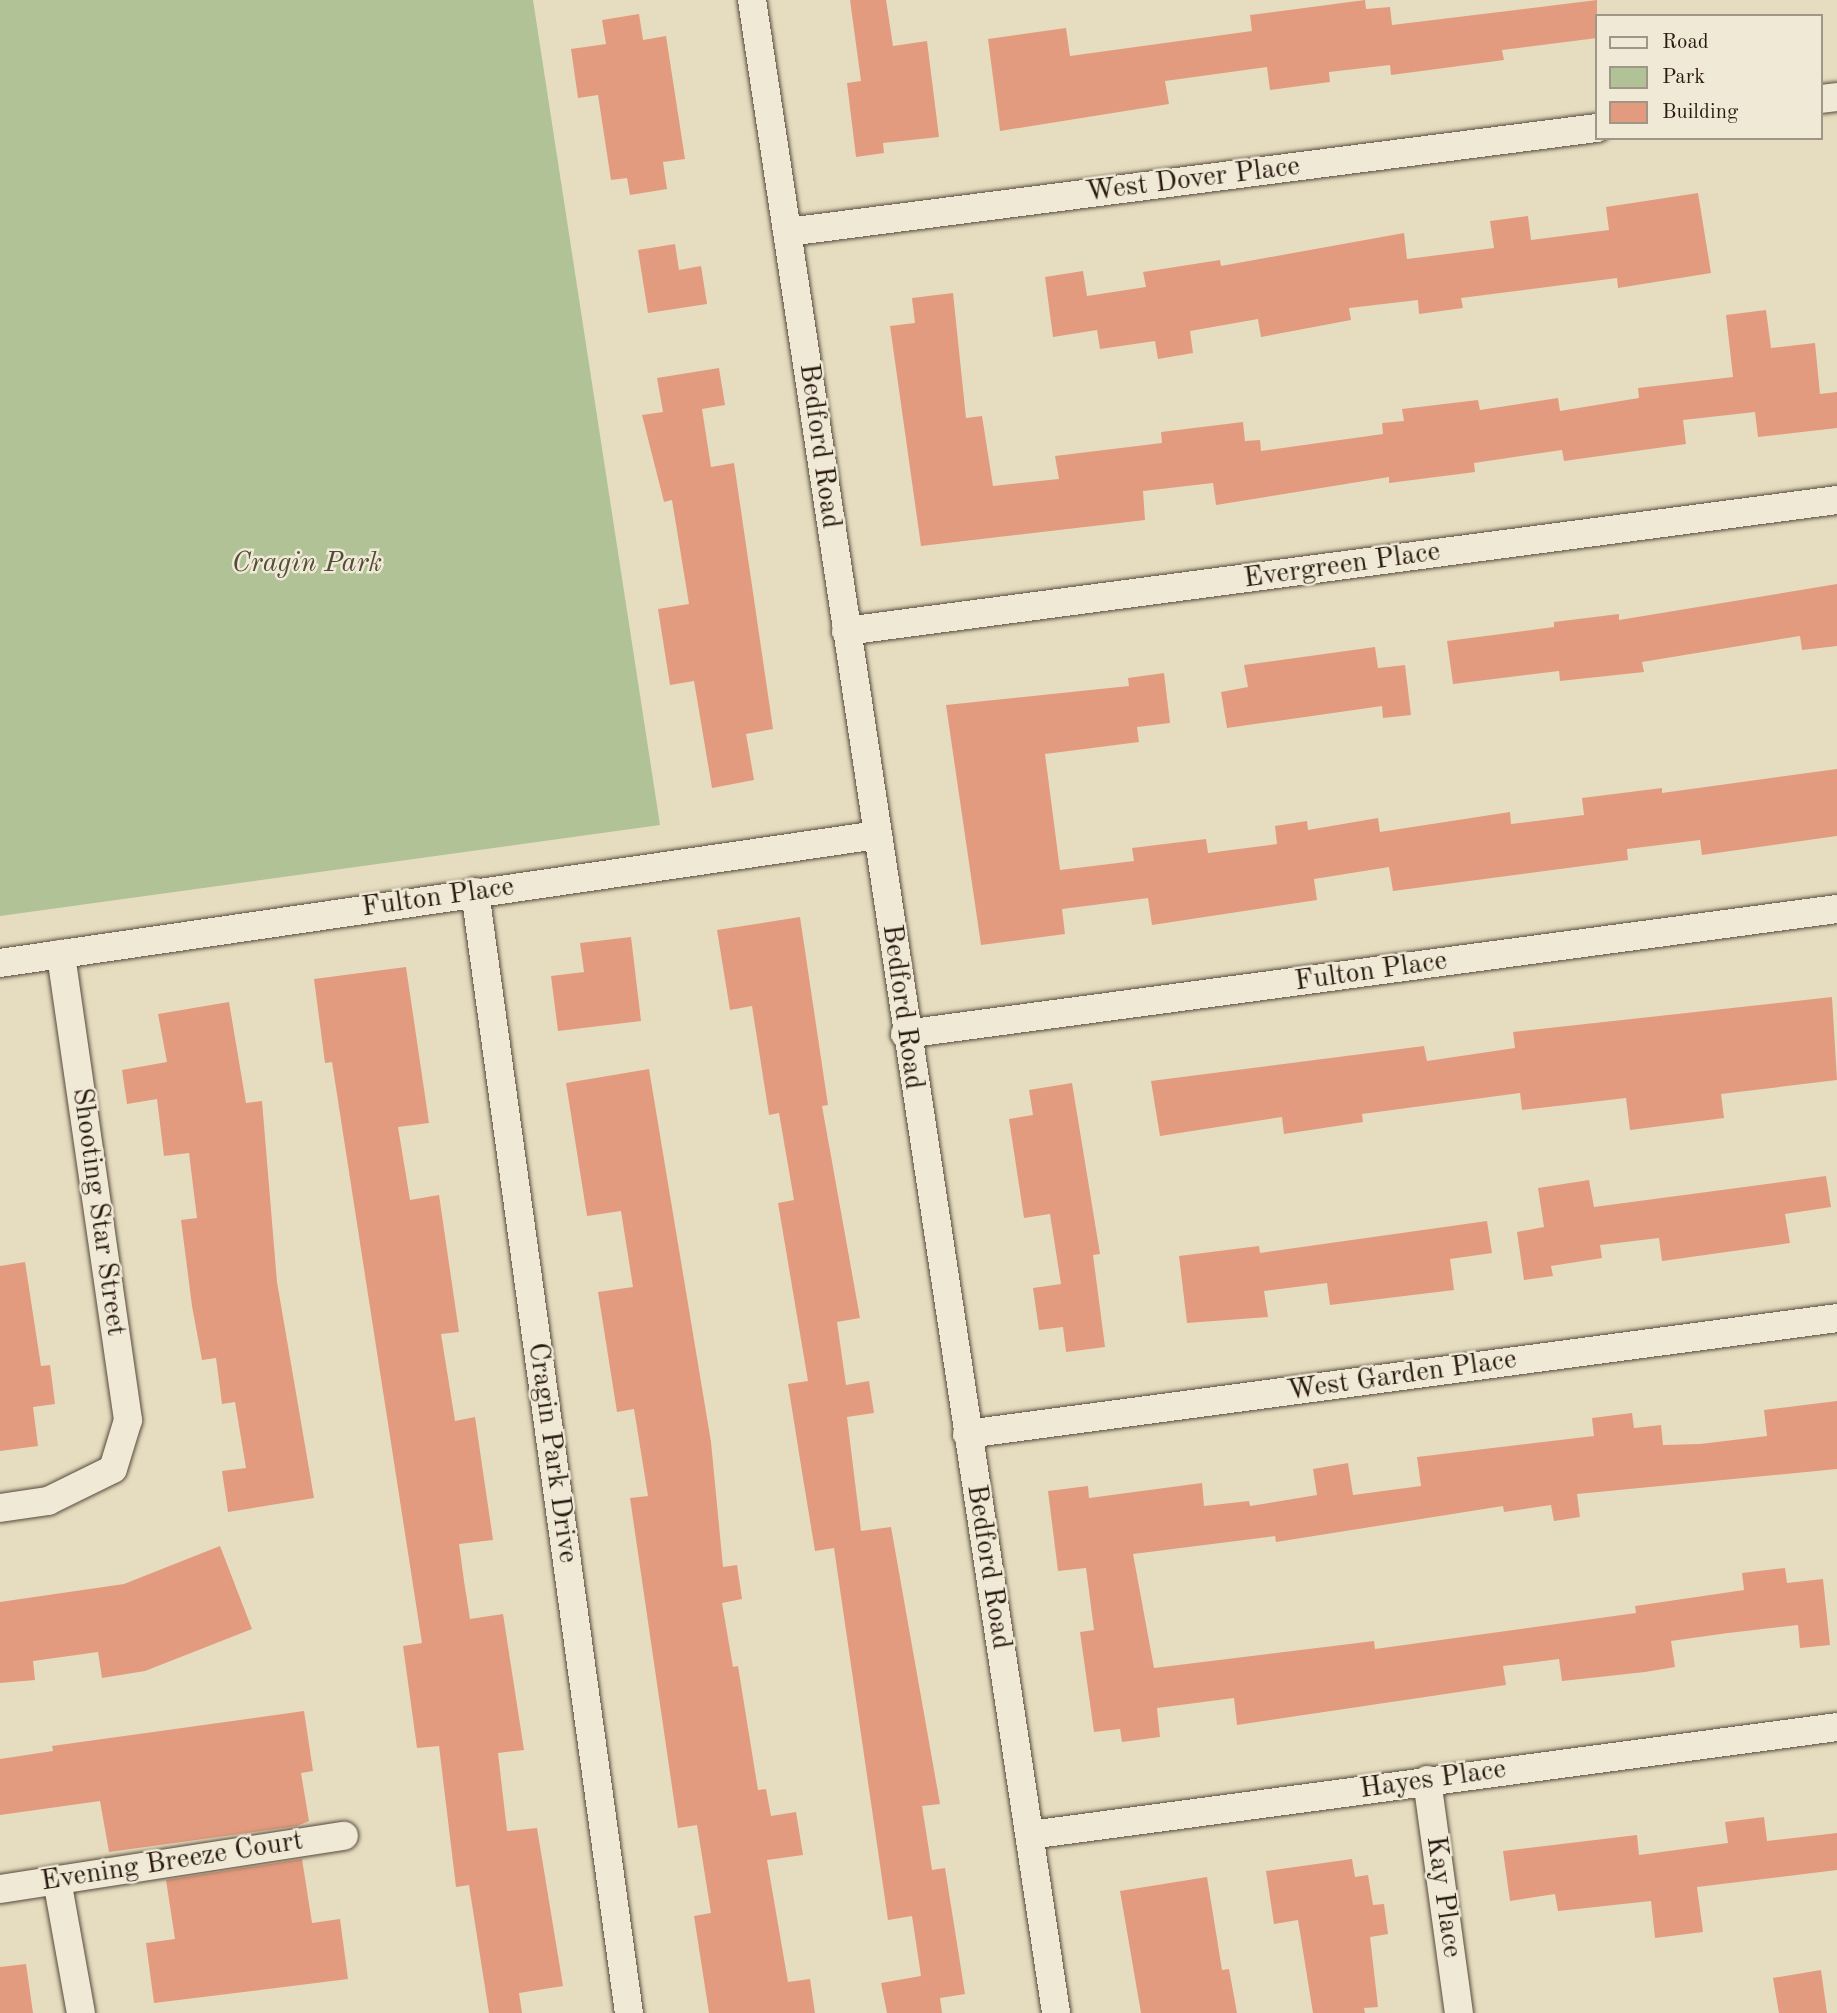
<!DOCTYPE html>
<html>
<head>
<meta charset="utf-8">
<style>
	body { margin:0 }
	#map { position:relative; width:1837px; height:2013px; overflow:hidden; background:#e6ddc0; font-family:"Old Standard TT",serif }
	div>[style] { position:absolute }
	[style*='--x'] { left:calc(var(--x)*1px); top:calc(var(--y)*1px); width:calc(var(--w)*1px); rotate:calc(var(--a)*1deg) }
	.green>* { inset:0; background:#b1c296 }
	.building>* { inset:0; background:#e29b7e }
	.roads { filter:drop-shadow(0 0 2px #584a3c) drop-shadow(0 0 2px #584a3c) }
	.minor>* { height:28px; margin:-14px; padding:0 14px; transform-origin:14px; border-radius:14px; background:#efe9d6 }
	span { translate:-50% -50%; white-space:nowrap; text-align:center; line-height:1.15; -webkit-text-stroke:5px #efe9d6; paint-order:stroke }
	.street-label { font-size:28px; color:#291910 }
	.park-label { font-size:28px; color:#524c38; font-style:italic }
	.legend { position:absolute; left:1595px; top:14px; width:228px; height:126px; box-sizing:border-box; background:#efe9d6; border:2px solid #a09687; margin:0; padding:9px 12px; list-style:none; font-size:21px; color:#291910 }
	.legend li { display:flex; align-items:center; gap:14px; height:35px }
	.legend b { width:35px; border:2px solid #a09687 }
</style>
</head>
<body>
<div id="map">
	<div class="green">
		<div style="clip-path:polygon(0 0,533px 0,660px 825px,0 916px)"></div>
	</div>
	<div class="building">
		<div style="clip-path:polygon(850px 0,886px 0,893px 46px,927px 41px,939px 137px,883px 143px,884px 153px,856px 157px,847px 83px,861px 81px)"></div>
		<div style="clip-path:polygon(1365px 0,1366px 9px,1390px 7px,1392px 25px,1597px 0,1597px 38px,1502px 50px,1504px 60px,1429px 70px,1391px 75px,1390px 65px,1329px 72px,1330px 82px,1270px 90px,1267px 67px,1165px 81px,1169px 104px,1000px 131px,988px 39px,1066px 28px,1070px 56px,1252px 31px,1250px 15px)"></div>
		<div style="clip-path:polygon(639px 14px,643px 40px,666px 36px,685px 159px,663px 162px,667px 189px,630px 195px,627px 178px,611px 180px,598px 95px,578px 98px,571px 49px,606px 44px,602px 20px)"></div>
		<div style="clip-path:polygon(1698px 193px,1711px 273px,1618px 288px,1617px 278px,1461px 298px,1463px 308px,1419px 314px,1418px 300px,1349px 308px,1351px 320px,1261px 337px,1258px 319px,1190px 331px,1193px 353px,1158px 359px,1155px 341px,1100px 349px,1097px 330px,1053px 337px,1045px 277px,1083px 271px,1087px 296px,1146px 287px,1143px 272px,1220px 260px,1221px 266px,1404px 233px,1407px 259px,1494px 248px,1490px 221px,1528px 216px,1531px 240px,1609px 230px,1606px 207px)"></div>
		<div style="clip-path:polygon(675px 244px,679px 270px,701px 266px,707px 304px,648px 313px,638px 250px)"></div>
		<div style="clip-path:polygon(953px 293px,966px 418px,982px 416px,993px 486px,1059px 479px,1055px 456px,1162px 443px,1161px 432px,1243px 422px,1245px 441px,1260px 440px,1261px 451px,1383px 434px,1382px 423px,1404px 421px,1402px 409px,1478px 400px,1480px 410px,1558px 398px,1560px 411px,1639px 398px,1638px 388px,1733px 377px,1726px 315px,1766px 310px,1771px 348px,1815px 343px,1820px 394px,1837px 392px,1837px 428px,1758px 437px,1755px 412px,1683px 420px,1686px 444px,1564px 461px,1562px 450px,1474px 463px,1475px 472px,1389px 483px,1389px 477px,1216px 505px,1213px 483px,1143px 491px,1145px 520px,921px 546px,890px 326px,915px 323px,912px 298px)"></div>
		<div style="clip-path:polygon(719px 368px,725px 405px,702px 409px,711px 467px,734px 463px,773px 729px,746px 734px,754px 780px,712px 788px,694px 681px,670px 685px,658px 609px,689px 604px,672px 500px,664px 502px,642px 415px,663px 412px,657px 378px)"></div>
		<div style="clip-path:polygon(1837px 584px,1837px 646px,1802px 650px,1800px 636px,1642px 662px,1644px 672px,1560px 681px,1559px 671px,1453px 684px,1447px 641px,1554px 627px,1554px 622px,1619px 614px,1619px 620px)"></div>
		<div style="clip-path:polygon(1375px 647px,1378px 668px,1405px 665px,1411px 715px,1383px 718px,1382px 706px,1227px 728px,1221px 692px,1248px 687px,1244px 665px)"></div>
		<div style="clip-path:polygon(1164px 673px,1170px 723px,1137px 727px,1139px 742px,1045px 754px,1060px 870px,1134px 861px,1132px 848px,1206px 839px,1208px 853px,1277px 844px,1275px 826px,1307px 821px,1308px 830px,1378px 818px,1380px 832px,1510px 812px,1511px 824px,1584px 815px,1582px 798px,1662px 788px,1662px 793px,1837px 769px,1837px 836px,1702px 855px,1700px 840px,1627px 849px,1628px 860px,1393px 891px,1389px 867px,1314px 879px,1317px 900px,1152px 925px,1148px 898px,1062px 909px,1065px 934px,981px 945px,946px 705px,1129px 686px,1128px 678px)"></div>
		<div style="clip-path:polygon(800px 917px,828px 1105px,822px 1106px,860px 1318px,837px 1322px,846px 1385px,869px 1381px,874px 1413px,847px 1417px,861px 1531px,891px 1527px,940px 1804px,922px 1806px,932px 1870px,945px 1868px,965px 1994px,940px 1998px,942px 2013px,887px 2013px,881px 1983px,921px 1976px,912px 1916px,888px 1920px,834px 1548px,815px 1551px,802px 1472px,788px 1384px,808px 1381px,778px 1203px,794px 1200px,779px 1113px,769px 1115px,752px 1006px,730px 1010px,717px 930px)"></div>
		<div style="clip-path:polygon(631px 937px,641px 1021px,558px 1031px,551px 976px,584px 972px,580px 943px)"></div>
		<div style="clip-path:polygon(406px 967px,429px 1123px,398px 1127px,410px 1200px,439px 1195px,459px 1332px,441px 1334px,455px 1421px,475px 1417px,493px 1540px,459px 1544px,464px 1581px,470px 1619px,503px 1614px,524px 1750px,498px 1753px,507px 1831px,537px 1828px,563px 1986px,519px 1993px,522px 2013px,489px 2013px,469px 1885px,456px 1887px,439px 1746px,417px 1748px,403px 1646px,422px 1643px,332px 1062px,325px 1063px,314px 979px)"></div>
		<div style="clip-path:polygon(1832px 997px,1837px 1080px,1721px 1094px,1724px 1118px,1630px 1130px,1626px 1098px,1522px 1110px,1520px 1093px,1362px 1114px,1363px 1122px,1284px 1134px,1282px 1117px,1160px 1136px,1151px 1081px,1424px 1046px,1427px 1061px,1515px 1048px,1513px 1032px)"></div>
		<div style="clip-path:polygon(229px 1002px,246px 1103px,262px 1101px,277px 1282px,314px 1498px,228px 1512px,222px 1471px,246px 1468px,235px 1402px,222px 1404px,216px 1358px,202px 1360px,192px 1306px,181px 1220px,197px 1218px,189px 1153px,164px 1156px,157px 1099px,127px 1104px,122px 1070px,167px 1062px,158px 1014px)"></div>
		<div style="clip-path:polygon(649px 1069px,711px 1442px,723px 1567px,737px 1565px,742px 1599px,722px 1603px,733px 1667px,738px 1666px,758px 1790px,766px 1789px,771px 1816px,796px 1812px,803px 1855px,767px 1860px,788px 1982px,810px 1979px,815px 2013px,709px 2013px,694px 1916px,711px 1913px,697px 1825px,678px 1828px,630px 1498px,648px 1496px,634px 1409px,617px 1412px,598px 1292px,633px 1287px,621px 1211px,587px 1216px,566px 1083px)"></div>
		<div style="clip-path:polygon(1072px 1083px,1100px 1254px,1093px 1255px,1105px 1347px,1066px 1352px,1063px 1327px,1039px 1330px,1033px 1288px,1061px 1284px,1050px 1214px,1024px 1218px,1009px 1119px,1033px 1115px,1029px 1090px)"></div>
		<div style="clip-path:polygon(1826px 1176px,1831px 1207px,1785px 1214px,1790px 1243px,1662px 1261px,1659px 1238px,1600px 1245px,1602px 1258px,1551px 1266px,1553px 1276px,1524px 1280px,1517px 1232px,1544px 1227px,1538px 1188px,1589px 1180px,1594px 1207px)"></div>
		<div style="clip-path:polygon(1487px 1221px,1492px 1253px,1450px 1259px,1454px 1290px,1330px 1305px,1327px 1283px,1264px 1291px,1268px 1317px,1187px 1323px,1179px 1256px,1259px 1246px,1260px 1253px)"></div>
		<div style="clip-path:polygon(25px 1262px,41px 1366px,50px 1365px,55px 1404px,33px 1407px,38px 1446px,0 1451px,0 1266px)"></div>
		<div style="clip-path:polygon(1837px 1401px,1837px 1469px,1577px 1494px,1580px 1517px,1554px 1521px,1551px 1505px,1504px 1512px,1503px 1506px,1276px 1542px,1275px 1536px,1133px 1554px,1154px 1668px,1374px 1641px,1375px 1649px,1636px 1613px,1635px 1606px,1744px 1590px,1742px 1573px,1785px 1568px,1787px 1583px,1823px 1579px,1830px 1645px,1800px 1648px,1798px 1625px,1728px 1633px,1671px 1641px,1675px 1667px,1645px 1672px,1562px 1681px,1559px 1659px,1503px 1666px,1506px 1685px,1237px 1725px,1234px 1698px,1157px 1708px,1160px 1737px,1122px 1742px,1120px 1729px,1094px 1732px,1080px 1632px,1094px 1630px,1086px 1568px,1058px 1571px,1048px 1491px,1088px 1486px,1089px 1498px,1202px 1483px,1204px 1506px,1249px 1501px,1250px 1506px,1317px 1495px,1313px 1469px,1348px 1463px,1353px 1495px,1421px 1486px,1417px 1457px,1594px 1436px,1592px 1418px,1632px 1413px,1634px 1428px,1661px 1425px,1663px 1445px,1700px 1444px,1767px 1436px,1764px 1410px)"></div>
		<div style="clip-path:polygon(220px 1546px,252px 1629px,145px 1671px,102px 1678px,98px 1652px,33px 1661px,35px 1680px,0 1683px,0 1602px,124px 1584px)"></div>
		<div style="clip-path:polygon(304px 1711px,313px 1771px,301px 1773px,309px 1821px,297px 1826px,109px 1852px,100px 1801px,0 1815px,0 1759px,53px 1751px,52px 1746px)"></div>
		<div style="clip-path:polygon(1764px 1817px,1767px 1841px,1837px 1833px,1837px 1870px,1697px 1887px,1703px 1932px,1655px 1938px,1651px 1901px,1558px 1911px,1555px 1894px,1510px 1901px,1503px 1851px,1637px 1835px,1639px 1855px,1728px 1843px,1725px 1822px)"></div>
		<div style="clip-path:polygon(302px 1859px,312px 1923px,340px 1919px,348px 1979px,154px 2003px,146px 1943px,175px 1939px,166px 1880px)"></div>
		<div style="clip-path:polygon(1352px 1859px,1355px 1877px,1368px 1875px,1373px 1905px,1384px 1904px,1388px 1934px,1370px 1937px,1378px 2007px,1364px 2008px,1365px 2013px,1313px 2013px,1298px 1920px,1274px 1924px,1266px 1871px)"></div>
		<div style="clip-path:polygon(1207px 1877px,1222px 1970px,1229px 1969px,1237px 2013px,1141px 2013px,1120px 1891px)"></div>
		<div style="clip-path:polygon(26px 1964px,33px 2013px,0 2013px,0 1967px)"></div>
		<div style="clip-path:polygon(1821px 1970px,1827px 2013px,1779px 2013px,1773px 1978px)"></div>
	</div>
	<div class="roads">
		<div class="minor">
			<div style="--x:752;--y:0;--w:2036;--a:81.41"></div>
			<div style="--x:1821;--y:99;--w:16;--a:-7"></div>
			<div style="--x:788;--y:232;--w:816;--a:-7.33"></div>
			<div style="--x:846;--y:631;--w:1000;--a:-7.53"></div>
			<div style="--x:475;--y:892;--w:1132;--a:82.18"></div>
			<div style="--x:0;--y:963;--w:886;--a:-8.3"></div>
			<div style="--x:905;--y:1034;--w:940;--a:-7.64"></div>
			<div style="--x:967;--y:1434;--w:878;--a:-7.59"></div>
			<div style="--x:0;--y:1508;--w:49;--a:-8.3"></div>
			<div style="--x:48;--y:1501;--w:72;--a:-26.2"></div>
			<div style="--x:113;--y:1469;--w:51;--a:-73"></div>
			<div style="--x:128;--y:1420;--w:471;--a:-98.2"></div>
			<div style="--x:1427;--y:1780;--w:235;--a:82.2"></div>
			<div style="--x:1030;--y:1835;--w:814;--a:-7.62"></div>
			<div style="--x:57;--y:1880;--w:135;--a:79.8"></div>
			<div style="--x:0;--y:1889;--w:348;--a:-8.8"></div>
		</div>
	</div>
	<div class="street-label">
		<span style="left:1193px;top:180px;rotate:-7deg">West Dover Place</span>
		<span style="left:819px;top:446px;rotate:82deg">Bedford Road</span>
		<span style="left:1342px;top:566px;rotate:-8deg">Evergreen Place</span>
		<span style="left:438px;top:898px;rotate:-8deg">Fulton Place</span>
		<span style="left:1371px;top:972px;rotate:-8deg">Fulton Place</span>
		<span style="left:902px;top:1007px;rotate:82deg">Bedford Road</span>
		<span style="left:98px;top:1212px;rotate:82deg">Shooting Star Street</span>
		<span style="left:1402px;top:1376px;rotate:-8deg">West Garden Place</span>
		<span style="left:552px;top:1453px;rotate:82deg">Cragin Park Drive</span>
		<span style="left:988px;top:1567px;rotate:81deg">Bedford Road</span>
		<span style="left:1433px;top:1780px;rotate:-8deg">Hayes Place</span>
		<span style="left:172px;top:1862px;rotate:-9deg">Evening Breeze Court</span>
		<span style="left:1443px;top:1897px;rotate:82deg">Kay Place</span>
	</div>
	<div class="park-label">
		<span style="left:307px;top:564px">Cragin Park</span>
	</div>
	<ul class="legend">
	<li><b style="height:9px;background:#efe9d6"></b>Road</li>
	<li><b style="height:19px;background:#b1c296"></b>Park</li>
	<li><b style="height:19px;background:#e29b7e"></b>Building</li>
	</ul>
</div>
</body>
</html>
